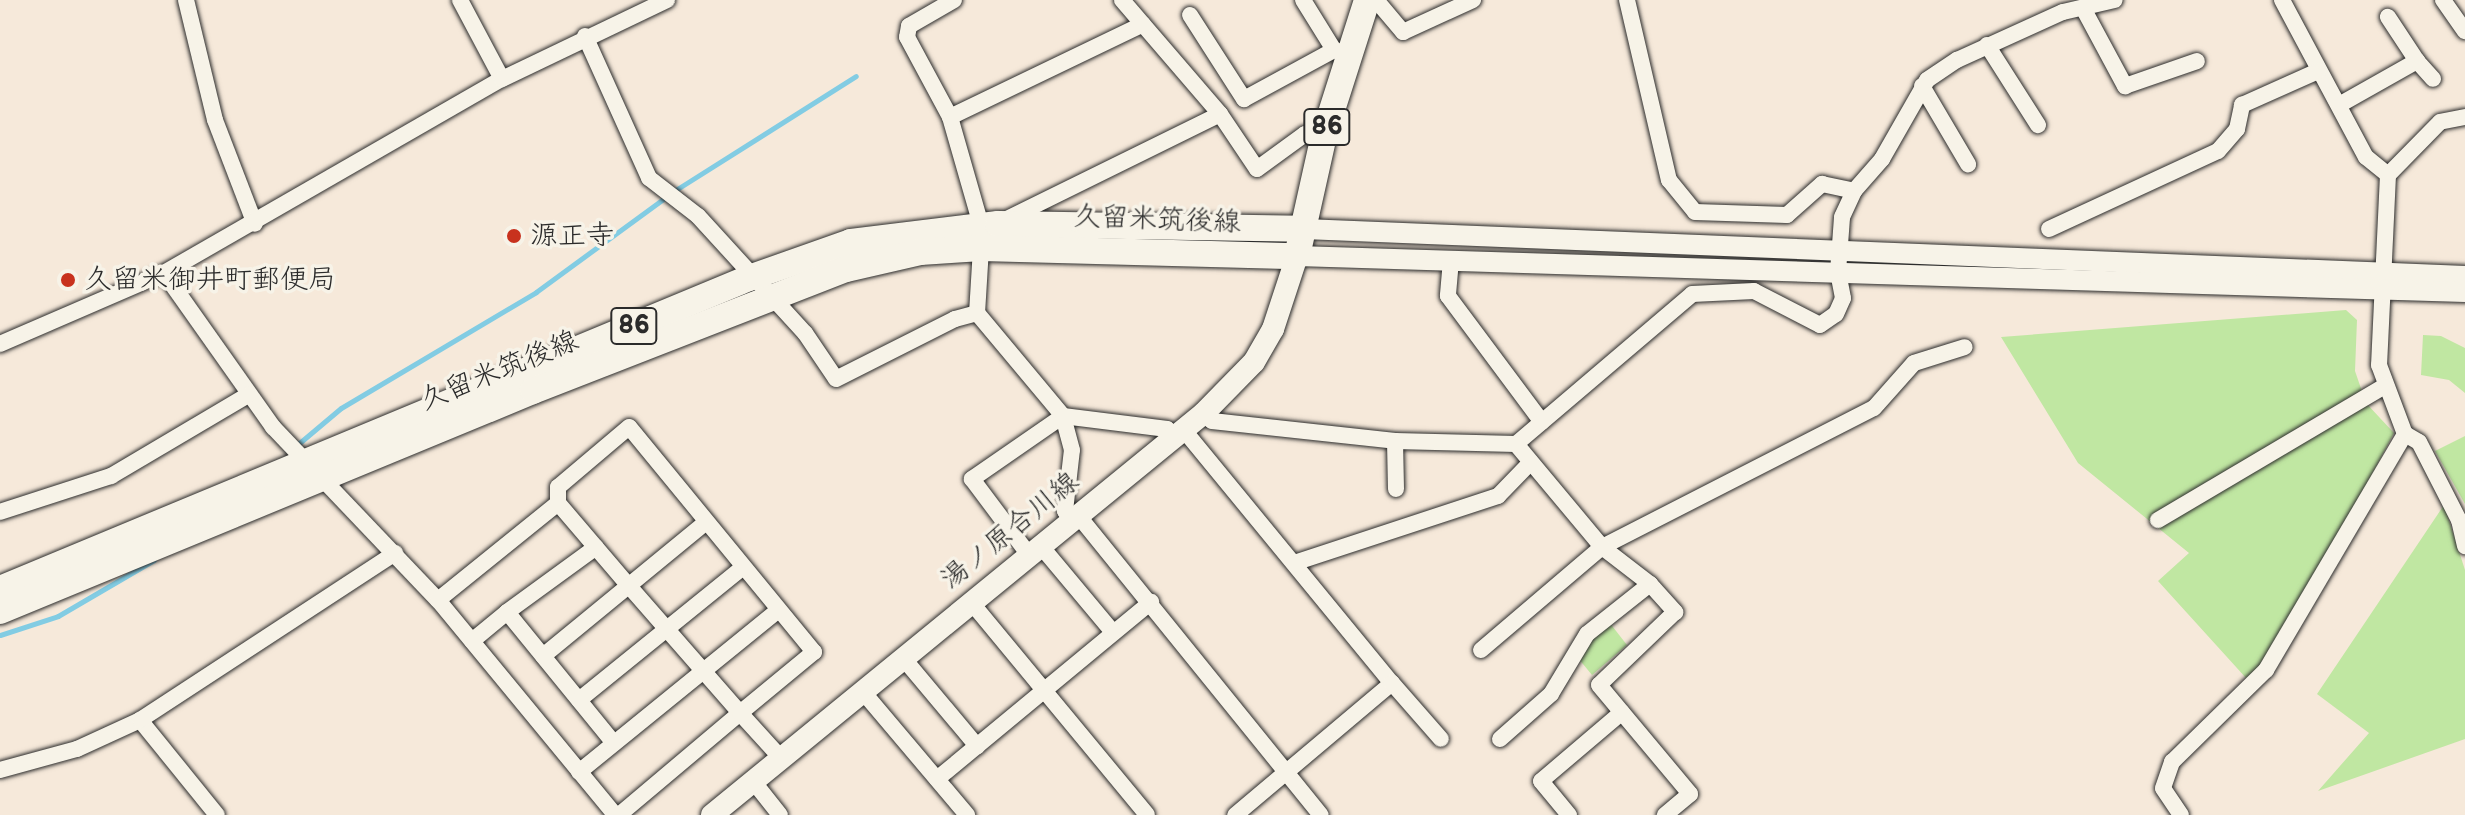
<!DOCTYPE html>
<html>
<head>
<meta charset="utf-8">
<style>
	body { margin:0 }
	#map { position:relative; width:2465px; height:815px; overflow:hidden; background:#f6e9da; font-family:"Balsamiq Sans","Klee One",sans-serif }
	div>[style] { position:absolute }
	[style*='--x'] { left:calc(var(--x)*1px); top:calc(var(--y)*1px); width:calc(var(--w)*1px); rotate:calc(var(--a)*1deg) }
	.green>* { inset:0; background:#c0e7a2 }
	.stream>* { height:5px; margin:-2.5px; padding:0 2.5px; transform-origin:2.5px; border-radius:2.5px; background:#82cce3 }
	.roads { filter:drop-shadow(0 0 2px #2b2b2b) drop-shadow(0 0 2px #2b2b2b) }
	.minor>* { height:16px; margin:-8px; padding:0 8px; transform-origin:8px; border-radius:8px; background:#f7f3e8 }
	.tertiary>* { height:20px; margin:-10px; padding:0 10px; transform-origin:10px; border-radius:10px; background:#f7f3e8 }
	.secondary>* { height:22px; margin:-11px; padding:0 11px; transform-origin:11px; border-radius:11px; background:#f7f3e8 }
	.primary>* { height:26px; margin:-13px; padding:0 13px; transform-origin:13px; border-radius:13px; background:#f7f3e8 }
	.dots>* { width:22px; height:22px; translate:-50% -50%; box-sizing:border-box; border:4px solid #f7f3e8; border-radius:50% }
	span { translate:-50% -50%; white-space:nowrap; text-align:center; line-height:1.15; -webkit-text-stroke:7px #f7f3e8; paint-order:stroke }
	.shield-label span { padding:2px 6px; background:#f7f3e8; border:2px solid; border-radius:6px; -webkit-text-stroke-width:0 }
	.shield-label { font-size:26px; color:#2b2b2b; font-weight:700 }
	.street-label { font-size:28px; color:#2b2b2b }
	.poi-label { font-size:28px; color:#2b2b2b }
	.left { translate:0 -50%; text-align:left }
</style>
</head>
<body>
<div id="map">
	<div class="green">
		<div style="clip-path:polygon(2346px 310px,2357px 320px,2355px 371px,2366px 403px,2394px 433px,2271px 663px,2246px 678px,2158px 581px,2189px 553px,2078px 463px,2001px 337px)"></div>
		<div style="clip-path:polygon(2423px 335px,2441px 336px,2465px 348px,2465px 393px,2449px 380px,2421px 375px)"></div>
		<div style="clip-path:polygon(2465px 436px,2465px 504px,2435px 451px)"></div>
		<div style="clip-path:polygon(2444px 505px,2465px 570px,2465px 739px,2318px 791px,2369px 733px,2317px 694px)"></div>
		<div style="clip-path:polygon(1609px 622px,1627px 645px,1592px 675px,1578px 658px,1588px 640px)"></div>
	</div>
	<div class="stream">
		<div style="--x:674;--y:191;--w:215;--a:-32.3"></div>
		<div style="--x:297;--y:445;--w:57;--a:-40.1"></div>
		<div style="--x:341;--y:408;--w:227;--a:-30.7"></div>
		<div style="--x:536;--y:292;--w:161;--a:-36.2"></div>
		<div style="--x:0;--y:635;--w:61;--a:-18.1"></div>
		<div style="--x:58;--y:616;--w:111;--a:-30.3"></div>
	</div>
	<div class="roads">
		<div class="minor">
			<div style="--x:186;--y:0;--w:123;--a:76.4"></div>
			<div style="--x:215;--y:120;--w:111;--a:69"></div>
			<div style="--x:460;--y:0;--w:89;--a:62"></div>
			<div style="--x:954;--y:0;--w:52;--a:150"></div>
			<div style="--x:909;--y:26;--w:11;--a:100"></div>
			<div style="--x:907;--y:37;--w:91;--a:61.7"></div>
			<div style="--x:950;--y:117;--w:112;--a:74"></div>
			<div style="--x:1122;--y:0;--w:150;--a:49.3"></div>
			<div style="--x:1220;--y:114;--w:66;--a:56.1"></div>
			<div style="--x:1257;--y:169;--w:59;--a:-36.1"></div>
			<div style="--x:1305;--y:134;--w:19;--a:3"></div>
			<div style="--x:1303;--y:0;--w:59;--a:58.2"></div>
			<div style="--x:1334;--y:50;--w:7;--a:16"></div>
			<div style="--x:1376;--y:0;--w:42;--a:49.8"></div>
			<div style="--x:1403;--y:32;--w:77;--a:-24.6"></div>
			<div style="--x:1627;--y:0;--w:185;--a:76.9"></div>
			<div style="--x:1669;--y:180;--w:41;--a:50.9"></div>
			<div style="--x:1695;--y:212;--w:92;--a:1.9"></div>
			<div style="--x:1787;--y:215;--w:47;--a:-41.5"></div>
			<div style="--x:1822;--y:184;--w:33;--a:12"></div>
			<div style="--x:2282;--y:0;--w:178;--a:61.9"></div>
			<div style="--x:2366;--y:157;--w:28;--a:39"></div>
			<div style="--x:2443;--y:0;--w:38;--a:55"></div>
			<div style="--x:2083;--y:8;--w:89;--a:61.7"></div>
			<div style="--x:2125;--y:86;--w:76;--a:-19.1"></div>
			<div style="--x:1190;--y:15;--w:100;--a:57.3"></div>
			<div style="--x:1244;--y:99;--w:102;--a:-28.6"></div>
			<div style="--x:585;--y:36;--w:156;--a:65.7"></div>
			<div style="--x:649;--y:178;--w:62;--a:37.8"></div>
			<div style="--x:698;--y:216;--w:159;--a:47.6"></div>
			<div style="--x:805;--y:333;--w:55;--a:56"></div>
			<div style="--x:836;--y:379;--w:133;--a:-26.8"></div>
			<div style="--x:955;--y:319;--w:23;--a:-15"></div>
			<div style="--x:1987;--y:45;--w:95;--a:57.5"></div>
			<div style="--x:2417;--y:61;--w:24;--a:48"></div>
			<div style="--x:1922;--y:86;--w:91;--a:59.5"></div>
			<div style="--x:2339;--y:105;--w:90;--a:-29.4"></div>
			<div style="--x:2417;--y:61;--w:53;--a:-123.4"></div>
			<div style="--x:950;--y:117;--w:214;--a:-25.7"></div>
			<div style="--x:2465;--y:117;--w:25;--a:169"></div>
			<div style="--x:2440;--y:122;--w:74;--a:134.5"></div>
			<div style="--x:2388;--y:175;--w:190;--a:92.7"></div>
			<div style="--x:2379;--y:365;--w:74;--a:69.4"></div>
			<div style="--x:2405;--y:434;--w:16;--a:30"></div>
			<div style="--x:2419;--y:442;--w:88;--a:62.9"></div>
			<div style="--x:2459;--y:520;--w:27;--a:77"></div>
			<div style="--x:1003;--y:221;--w:242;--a:-26.2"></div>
			<div style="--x:2049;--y:229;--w:186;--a:-24.8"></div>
			<div style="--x:2218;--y:151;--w:29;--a:-49"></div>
			<div style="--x:2237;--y:129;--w:25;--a:-78"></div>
			<div style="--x:2242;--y:105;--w:83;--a:-24.1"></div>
			<div style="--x:981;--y:248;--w:65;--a:93.5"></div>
			<div style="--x:977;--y:313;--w:134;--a:50.1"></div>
			<div style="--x:1063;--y:416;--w:111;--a:145.3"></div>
			<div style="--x:972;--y:479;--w:95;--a:53.1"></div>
			<div style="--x:1451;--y:260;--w:36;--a:95"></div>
			<div style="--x:1448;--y:296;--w:157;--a:53.3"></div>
			<div style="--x:164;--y:273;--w:189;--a:54.7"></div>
			<div style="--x:273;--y:427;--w:239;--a:46.4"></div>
			<div style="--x:438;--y:600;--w:278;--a:50.5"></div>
			<div style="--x:0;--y:344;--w:179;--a:-23.4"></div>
			<div style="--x:164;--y:273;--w:390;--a:-29.9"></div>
			<div style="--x:502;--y:79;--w:183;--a:-25.6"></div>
			<div style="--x:1204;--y:413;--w:11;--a:45"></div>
			<div style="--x:1212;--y:421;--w:184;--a:6.2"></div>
			<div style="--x:1395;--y:441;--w:121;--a:1.4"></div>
			<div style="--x:1516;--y:444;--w:231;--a:-40.4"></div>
			<div style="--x:1692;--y:294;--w:62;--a:-2.8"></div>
			<div style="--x:1754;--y:291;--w:74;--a:27.3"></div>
			<div style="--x:1820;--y:325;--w:19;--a:-35"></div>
			<div style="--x:1836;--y:314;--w:17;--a:-66"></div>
			<div style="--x:1843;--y:298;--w:26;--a:-101"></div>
			<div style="--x:1838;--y:272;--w:55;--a:-85.8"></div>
			<div style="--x:1842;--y:217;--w:29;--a:-65"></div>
			<div style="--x:1854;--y:191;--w:43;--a:-48.8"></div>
			<div style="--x:1882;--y:159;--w:91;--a:-60.3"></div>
			<div style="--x:1927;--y:80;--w:36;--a:-34"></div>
			<div style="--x:1957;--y:60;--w:116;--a:-24.4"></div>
			<div style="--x:2063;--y:12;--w:53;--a:-13"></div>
			<div style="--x:1183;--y:429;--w:329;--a:50.6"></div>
			<div style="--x:1392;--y:683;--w:205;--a:139.9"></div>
			<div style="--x:1395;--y:441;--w:48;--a:88.8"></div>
			<div style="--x:1516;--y:444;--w:134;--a:50.1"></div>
			<div style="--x:1602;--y:547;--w:305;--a:-27.1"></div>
			<div style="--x:1874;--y:408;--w:60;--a:-48.4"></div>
			<div style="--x:1914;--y:363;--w:53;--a:-17.4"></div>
			<div style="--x:0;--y:512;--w:117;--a:-18"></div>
			<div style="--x:111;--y:476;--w:159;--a:-30.6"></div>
			<div style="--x:1077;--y:514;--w:387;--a:51"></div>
			<div style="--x:1071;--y:519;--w:10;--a:-127"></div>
			<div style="--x:1065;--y:511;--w:61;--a:-83.5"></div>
			<div style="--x:1072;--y:450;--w:35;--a:-105"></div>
			<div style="--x:1063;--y:416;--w:105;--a:7.1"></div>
			<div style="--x:1167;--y:429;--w:10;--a:53"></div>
			<div style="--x:2158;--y:520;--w:264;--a:-30.6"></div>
			<div style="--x:1040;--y:545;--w:112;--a:50.1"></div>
			<div style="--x:1294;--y:563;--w:215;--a:-18.2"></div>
			<div style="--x:1498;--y:496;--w:47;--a:-45.9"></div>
			<div style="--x:1650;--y:584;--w:38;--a:48"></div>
			<div style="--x:1675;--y:612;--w:105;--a:136.2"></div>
			<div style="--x:1599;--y:685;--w:142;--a:50.1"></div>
			<div style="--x:1690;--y:794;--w:33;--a:140"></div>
			<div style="--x:438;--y:600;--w:154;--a:-38.9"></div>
			<div style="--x:971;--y:602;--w:276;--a:50.4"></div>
			<div style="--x:507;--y:612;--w:110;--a:-36.1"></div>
			<div style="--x:472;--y:641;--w:45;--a:-39.6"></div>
			<div style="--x:507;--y:612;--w:169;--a:50.8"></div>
			<div style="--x:1481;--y:650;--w:159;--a:-40.4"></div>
			<div style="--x:1602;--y:547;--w:61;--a:37.6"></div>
			<div style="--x:1650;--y:584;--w:80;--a:141.6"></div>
			<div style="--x:1587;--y:634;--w:70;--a:121"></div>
			<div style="--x:1551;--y:694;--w:68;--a:138.6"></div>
			<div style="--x:543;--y:656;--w:211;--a:-39.4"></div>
			<div style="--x:904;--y:659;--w:114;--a:50"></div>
			<div style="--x:1392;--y:683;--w:74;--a:48.8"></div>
			<div style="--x:864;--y:693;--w:160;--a:49.8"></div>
			<div style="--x:579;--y:700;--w:210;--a:-39"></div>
			<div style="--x:140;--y:720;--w:122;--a:51"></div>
			<div style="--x:0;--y:770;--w:80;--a:-15.3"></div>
			<div style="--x:77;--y:749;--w:69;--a:-24.7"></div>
			<div style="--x:140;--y:720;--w:305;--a:-33.2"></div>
			<div style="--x:579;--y:772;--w:255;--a:-39.1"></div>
			<div style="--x:937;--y:779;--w:278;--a:-39.6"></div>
			<div style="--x:753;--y:781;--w:43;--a:51.5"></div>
			<div style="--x:619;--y:815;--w:158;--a:-40.1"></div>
			<div style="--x:740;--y:713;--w:96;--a:-39.5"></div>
			<div style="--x:814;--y:652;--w:291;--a:-129.4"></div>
			<div style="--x:629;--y:427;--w:93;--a:139.8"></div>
			<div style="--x:558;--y:487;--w:16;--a:90"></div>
			<div style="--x:558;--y:503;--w:109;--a:49.5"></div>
			<div style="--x:629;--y:586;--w:169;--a:48.8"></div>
			<div style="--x:740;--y:713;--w:61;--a:47.7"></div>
			<div style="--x:1569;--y:815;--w:44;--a:-129.5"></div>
			<div style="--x:1541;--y:781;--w:106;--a:-40.4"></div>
			<div style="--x:2181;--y:815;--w:32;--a:-124"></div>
			<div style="--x:2163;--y:788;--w:28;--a:-71"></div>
			<div style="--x:2172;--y:762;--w:132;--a:-44.4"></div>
			<div style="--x:2266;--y:670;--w:274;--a:-59.5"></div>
		</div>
		<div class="tertiary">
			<div style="--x:1304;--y:229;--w:1162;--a:2.32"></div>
			<div style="--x:1297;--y:256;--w:1169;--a:1.77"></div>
		</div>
		<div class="secondary">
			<div style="--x:712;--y:815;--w:635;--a:-39.25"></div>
			<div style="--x:1204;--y:413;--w:71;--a:-45.6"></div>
			<div style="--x:1254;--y:362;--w:38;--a:-60"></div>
			<div style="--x:1273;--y:329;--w:77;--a:-71.8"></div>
		</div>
		<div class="primary">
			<div style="--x:0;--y:589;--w:811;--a:-22.55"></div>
			<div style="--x:749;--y:278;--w:108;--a:-19.4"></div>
			<div style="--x:851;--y:242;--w:148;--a:-7"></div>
			<div style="--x:998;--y:224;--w:306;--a:0.9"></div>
			<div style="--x:0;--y:611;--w:577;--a:-22.43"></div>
			<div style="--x:533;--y:391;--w:336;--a:-21.3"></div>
			<div style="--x:846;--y:269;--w:76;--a:-12.9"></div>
			<div style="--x:920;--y:252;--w:61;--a:-3.8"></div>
			<div style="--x:981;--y:248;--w:316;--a:1.5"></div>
			<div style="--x:1297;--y:256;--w:124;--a:-77.4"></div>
			<div style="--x:1324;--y:135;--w:142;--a:-72.3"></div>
		</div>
	</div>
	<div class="dots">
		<div style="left:514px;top:236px;background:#c8321e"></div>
		<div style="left:68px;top:280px;background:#c8321e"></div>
	</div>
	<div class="shield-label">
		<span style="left:1327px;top:127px">86</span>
		<span style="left:634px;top:326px">86</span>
	</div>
	<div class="street-label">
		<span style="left:1157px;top:220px;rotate:2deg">久留米筑後線</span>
		<span style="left:499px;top:371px;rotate:-22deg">久留米筑後線</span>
		<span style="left:1010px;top:531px;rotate:-39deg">湯ノ原合川線</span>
	</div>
	<div class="poi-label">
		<span class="left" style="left:530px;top:236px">源正寺</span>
		<span class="left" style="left:84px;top:280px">久留米御井町郵便局</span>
	</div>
</div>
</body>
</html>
